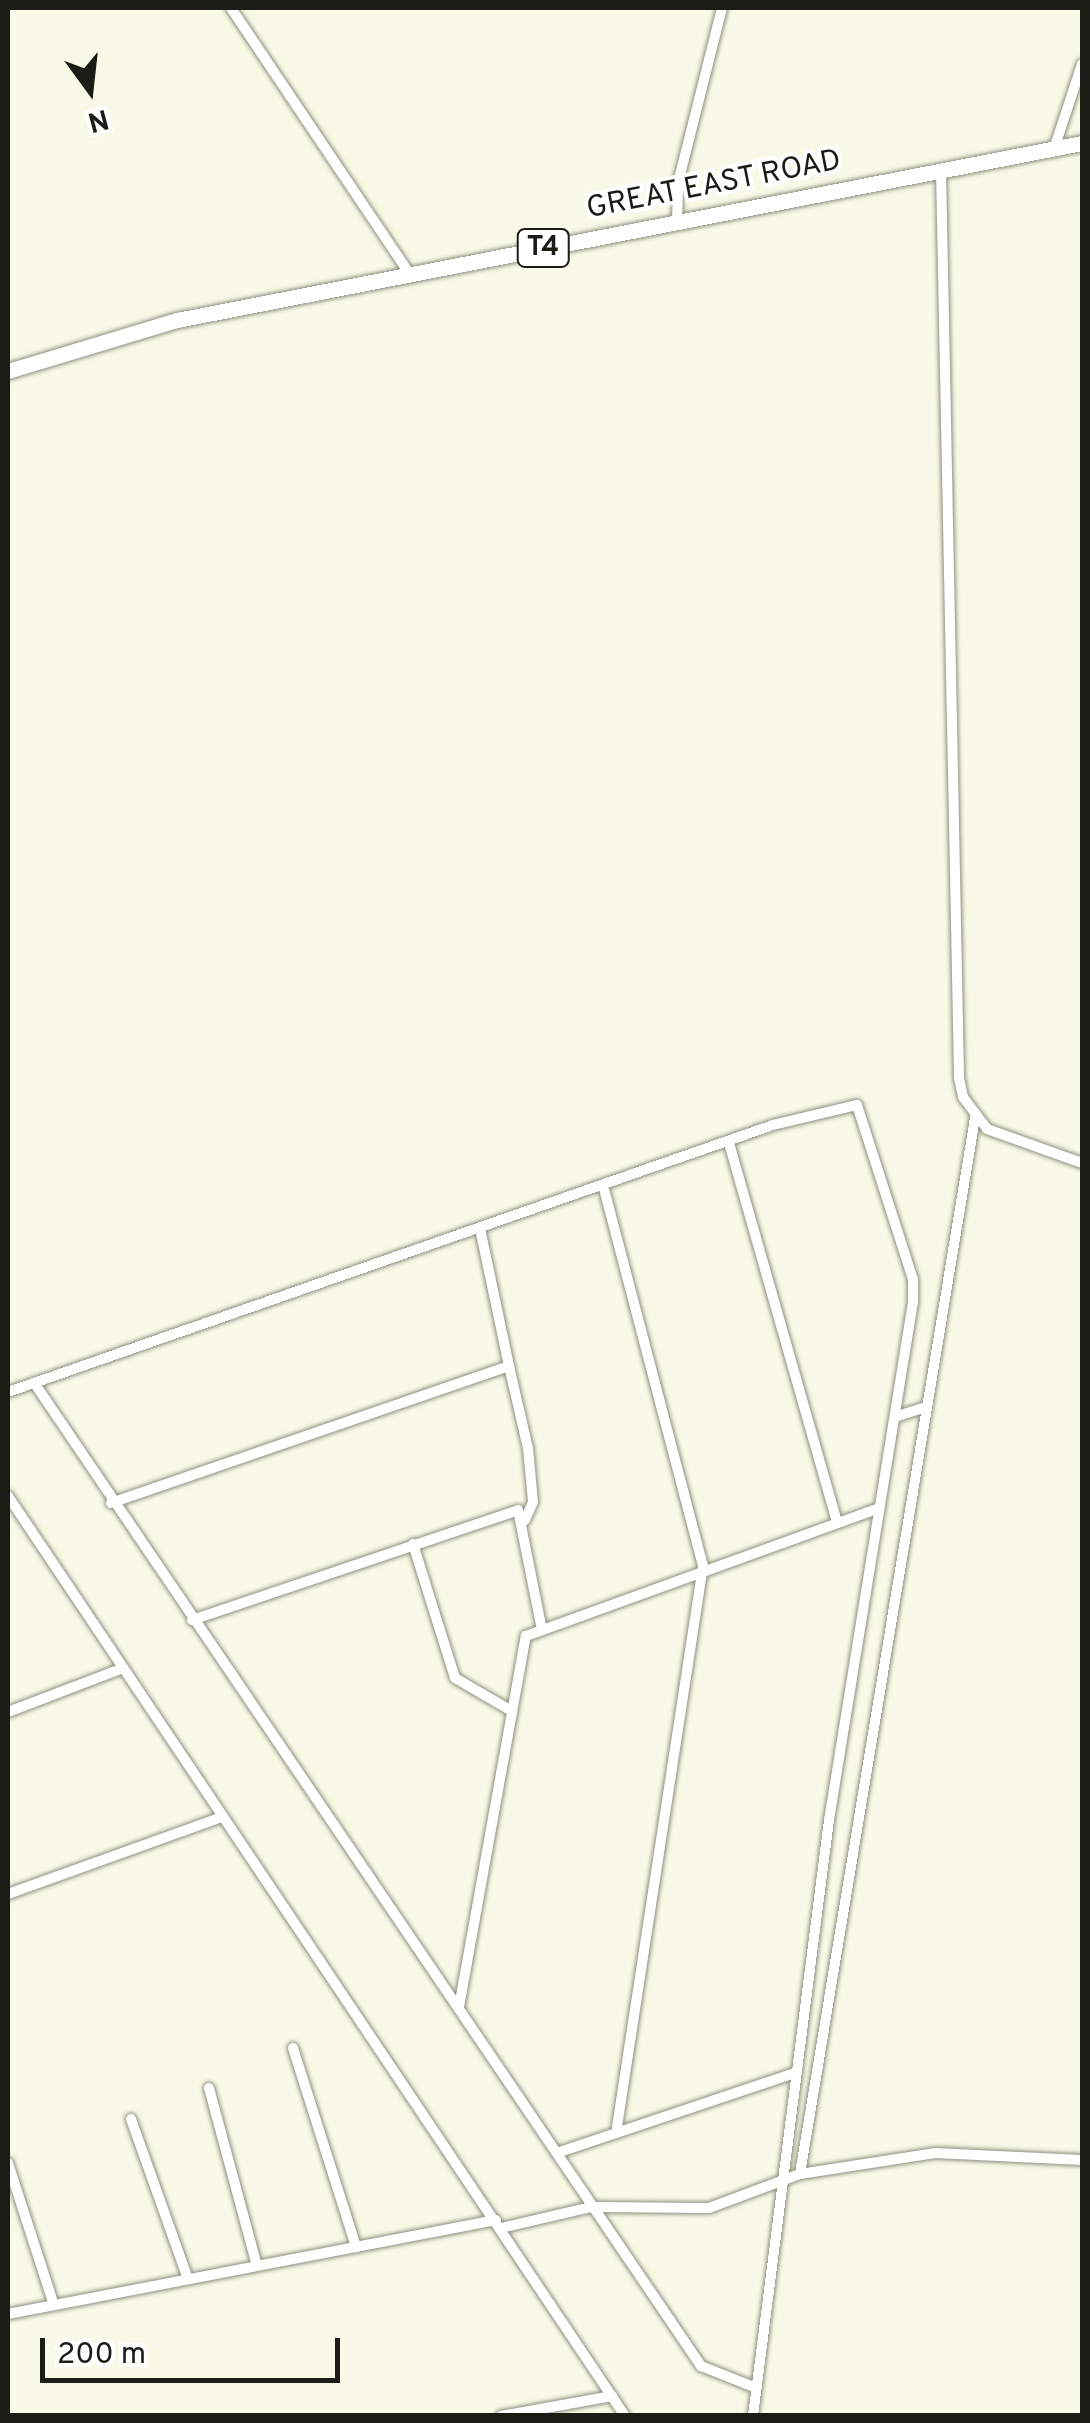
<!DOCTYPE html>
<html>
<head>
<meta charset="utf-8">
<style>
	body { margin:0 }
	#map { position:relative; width:1090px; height:2423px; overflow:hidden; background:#f8fae7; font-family:Overpass,sans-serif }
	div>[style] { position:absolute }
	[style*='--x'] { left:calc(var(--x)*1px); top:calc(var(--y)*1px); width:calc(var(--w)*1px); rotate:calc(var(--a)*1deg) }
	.roads { filter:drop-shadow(0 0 2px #8e907f) drop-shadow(0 0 2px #8e907f) }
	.minor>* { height:10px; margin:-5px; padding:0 5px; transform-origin:5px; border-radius:5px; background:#fff }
	.trunk>* { height:15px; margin:-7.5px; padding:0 7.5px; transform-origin:7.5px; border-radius:7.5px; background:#fff }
	span { translate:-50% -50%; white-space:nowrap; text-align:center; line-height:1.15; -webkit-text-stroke:8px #fff; paint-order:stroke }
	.shield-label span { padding:2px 8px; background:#fff; border:2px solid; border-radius:8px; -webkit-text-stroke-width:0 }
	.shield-label { font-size:28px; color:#1b1c15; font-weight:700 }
	.street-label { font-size:30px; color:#1b1c15 }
	.frame { position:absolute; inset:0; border:10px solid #1b1c15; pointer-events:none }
	.north { position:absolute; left:40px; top:40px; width:100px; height:100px; -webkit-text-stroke:8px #fff; paint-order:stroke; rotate:165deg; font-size:28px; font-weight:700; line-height:40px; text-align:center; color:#1b1c15 }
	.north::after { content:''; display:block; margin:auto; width:35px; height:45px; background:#1b1c15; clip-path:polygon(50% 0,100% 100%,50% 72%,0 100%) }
	.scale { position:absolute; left:40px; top:2338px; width:300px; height:45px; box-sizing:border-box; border:5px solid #1b1c15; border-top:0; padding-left:12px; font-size:30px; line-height:35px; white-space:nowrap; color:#1b1c15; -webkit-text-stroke:8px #fff; paint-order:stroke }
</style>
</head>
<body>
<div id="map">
	<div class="roads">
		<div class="minor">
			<div style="--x:231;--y:8;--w:319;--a:56.1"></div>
			<div style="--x:1054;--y:149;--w:89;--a:-71.8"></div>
			<div style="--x:941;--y:170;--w:908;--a:88.86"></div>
			<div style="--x:959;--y:1078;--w:19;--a:78"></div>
			<div style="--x:963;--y:1097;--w:40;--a:53"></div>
			<div style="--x:987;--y:1129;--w:101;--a:19.7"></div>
			<div style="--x:677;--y:220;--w:37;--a:-88"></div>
			<div style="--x:678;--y:183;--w:180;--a:-75.9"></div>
			<div style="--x:729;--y:1143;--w:395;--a:74.1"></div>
			<div style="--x:603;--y:1185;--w:394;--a:75.3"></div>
			<div style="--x:703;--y:1566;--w:568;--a:98.72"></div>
			<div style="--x:509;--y:1366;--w:84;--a:77"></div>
			<div style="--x:528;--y:1448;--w:54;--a:84.7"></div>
			<div style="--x:533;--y:1502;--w:20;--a:114"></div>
			<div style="--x:35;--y:1384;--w:1187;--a:55.85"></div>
			<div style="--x:701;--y:2366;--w:57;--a:21.6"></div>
			<div style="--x:8;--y:1392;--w:810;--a:-19.24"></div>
			<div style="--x:773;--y:1125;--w:86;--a:-13.4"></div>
			<div style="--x:857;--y:1105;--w:183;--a:72.2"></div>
			<div style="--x:913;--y:1279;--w:23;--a:90"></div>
			<div style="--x:913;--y:1302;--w:525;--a:99.21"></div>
			<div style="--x:829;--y:1820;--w:601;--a:97.27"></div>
			<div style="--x:895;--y:1417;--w:29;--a:-18"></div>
			<div style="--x:8;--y:1496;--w:1108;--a:56.15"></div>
			<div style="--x:111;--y:1503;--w:421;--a:-19"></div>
			<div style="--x:509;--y:1366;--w:141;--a:-101.9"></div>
			<div style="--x:413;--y:1544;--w:140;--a:72.6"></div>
			<div style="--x:455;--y:1678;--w:64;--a:30.2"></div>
			<div style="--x:192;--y:1620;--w:344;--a:-18.6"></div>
			<div style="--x:518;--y:1510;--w:117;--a:78.7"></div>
			<div style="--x:8;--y:1712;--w:123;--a:-20.9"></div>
			<div style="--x:8;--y:1894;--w:227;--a:-19.8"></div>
			<div style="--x:459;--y:2007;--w:377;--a:-79.8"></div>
			<div style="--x:526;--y:1636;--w:376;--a:-19.9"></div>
			<div style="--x:293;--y:2048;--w:209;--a:72.4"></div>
			<div style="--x:209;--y:2088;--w:184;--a:74.9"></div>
			<div style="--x:131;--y:2119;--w:170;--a:70.4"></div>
			<div style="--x:557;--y:2153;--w:253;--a:-18.6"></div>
			<div style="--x:8;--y:2163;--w:149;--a:72.1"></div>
			<div style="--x:800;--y:2174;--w:1070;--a:-80.59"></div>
			<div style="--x:501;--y:2228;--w:92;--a:-13.1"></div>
			<div style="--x:591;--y:2207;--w:118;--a:0.5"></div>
			<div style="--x:709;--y:2208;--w:97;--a:-20.5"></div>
			<div style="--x:800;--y:2174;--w:137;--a:-8.8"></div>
			<div style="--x:935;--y:2153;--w:147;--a:2.7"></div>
			<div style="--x:8;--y:2314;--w:497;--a:-10.9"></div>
			<div style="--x:501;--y:2416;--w:113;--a:-10.2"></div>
		</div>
		<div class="trunk">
			<div style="--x:8;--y:371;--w:177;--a:-16.8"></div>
			<div style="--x:177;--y:320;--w:922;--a:-11.07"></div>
		</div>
	</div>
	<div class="shield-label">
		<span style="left:543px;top:248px">T4</span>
	</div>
	<div class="street-label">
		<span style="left:714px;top:186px;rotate:-11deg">GREAT EAST ROAD</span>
	</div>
	<div class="frame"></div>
	<div class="north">N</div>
	<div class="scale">200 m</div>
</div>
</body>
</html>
